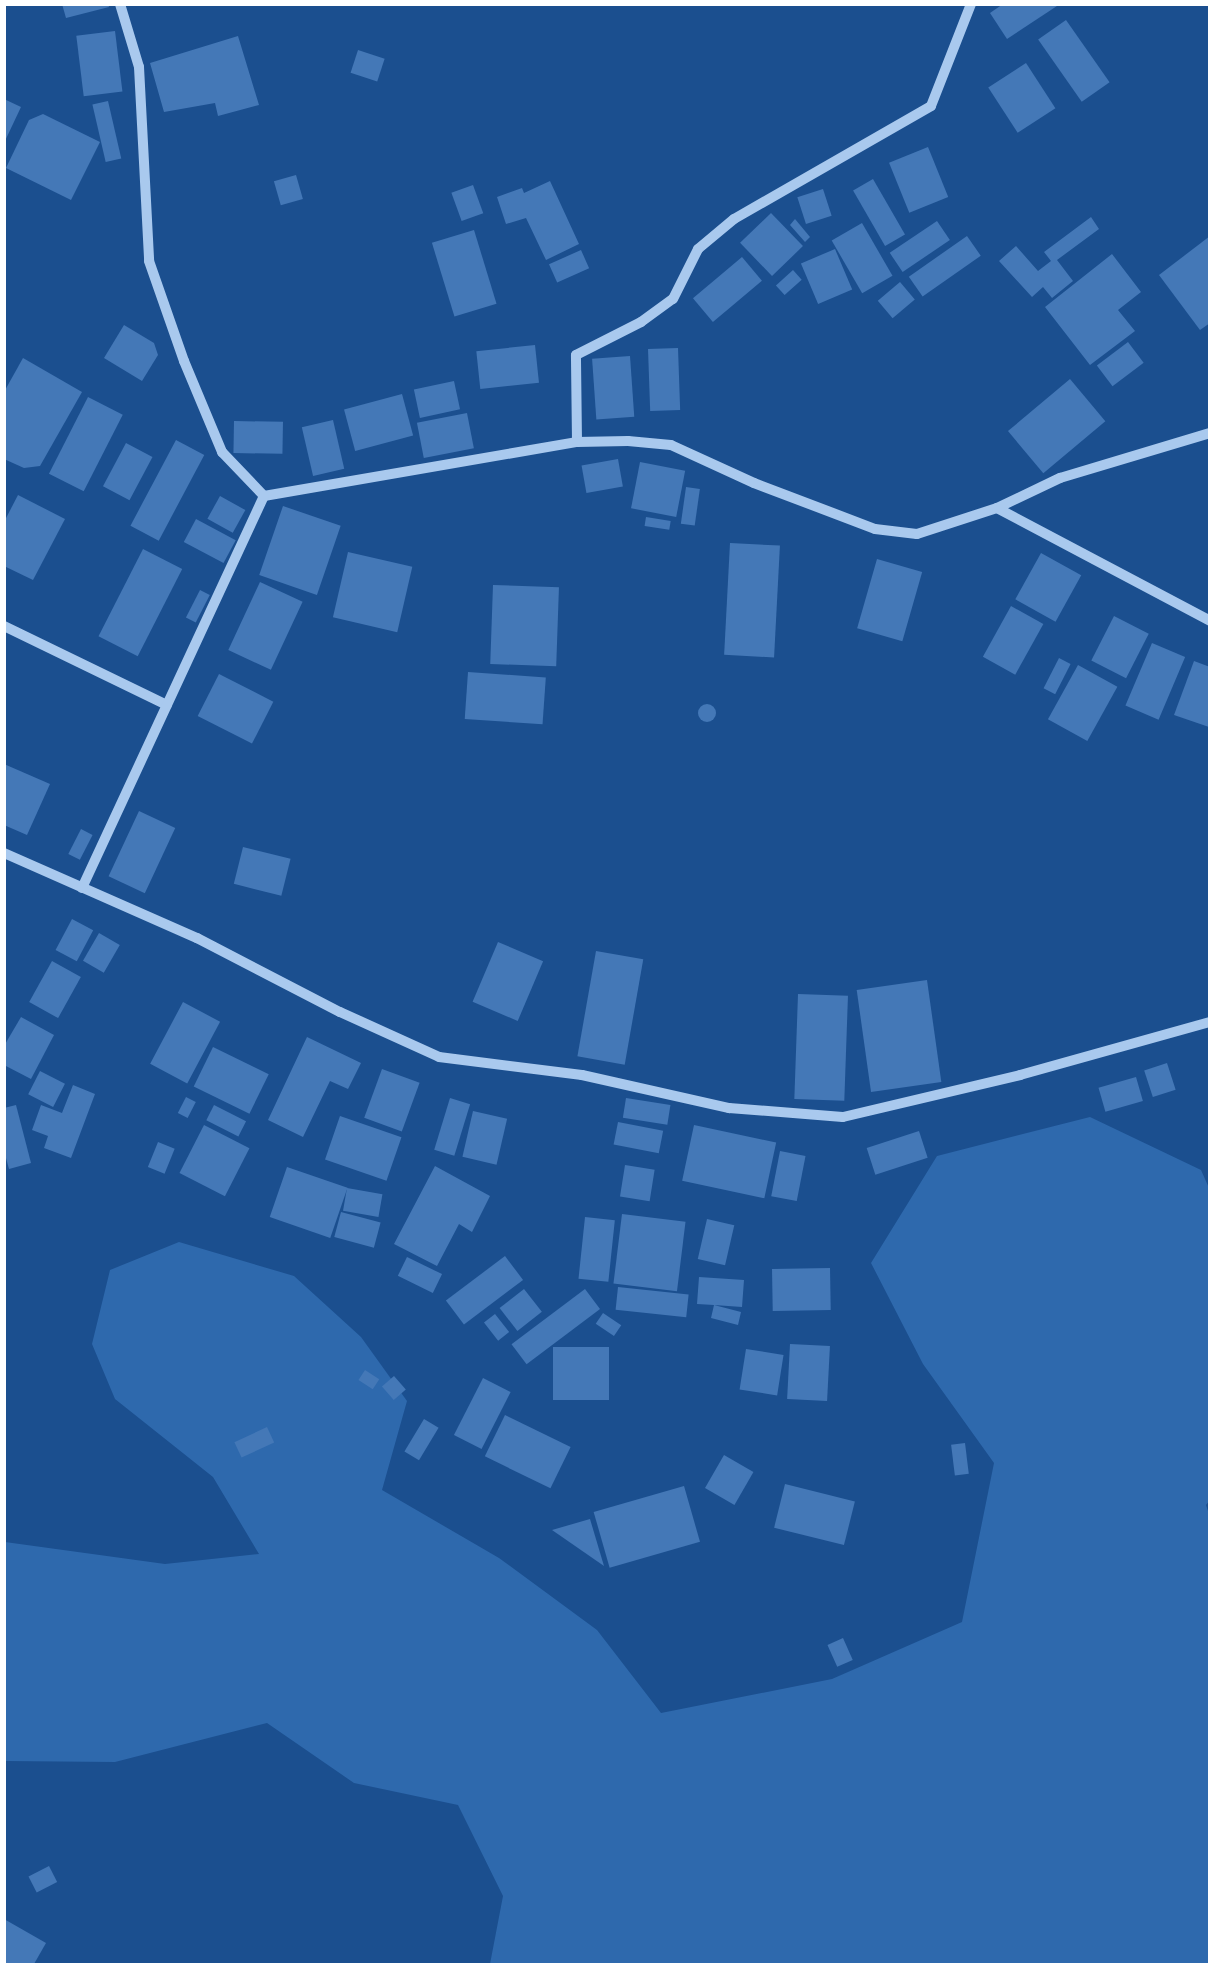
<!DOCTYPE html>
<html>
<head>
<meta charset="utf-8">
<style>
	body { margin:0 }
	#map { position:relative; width:1214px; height:1969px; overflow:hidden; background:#1b4f8f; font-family:Helvetica,sans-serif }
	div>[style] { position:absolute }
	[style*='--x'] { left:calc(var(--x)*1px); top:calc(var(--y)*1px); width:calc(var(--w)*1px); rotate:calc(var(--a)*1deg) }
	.green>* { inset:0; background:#2e69ad }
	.building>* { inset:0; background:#4478b7; transform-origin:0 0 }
	.round { border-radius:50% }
	.minor>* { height:10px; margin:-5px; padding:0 5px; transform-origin:5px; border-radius:5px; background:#a9c9ee }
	span { translate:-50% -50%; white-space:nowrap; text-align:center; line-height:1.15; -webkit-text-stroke:4.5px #1b4f8f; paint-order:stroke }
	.frame { position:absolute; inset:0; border:6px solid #fff; pointer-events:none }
</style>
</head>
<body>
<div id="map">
	<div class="green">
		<div style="clip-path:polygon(1090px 1117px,1201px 1170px,1209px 1188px,1210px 1500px,1206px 1505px,1210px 1517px,1209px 1964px,490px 1964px,503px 1896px,458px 1805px,354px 1783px,267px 1723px,115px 1762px,5px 1761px,5px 1542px,165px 1564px,259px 1554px,213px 1477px,115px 1399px,92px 1344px,110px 1270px,179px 1242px,294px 1276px,361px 1337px,407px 1401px,382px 1490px,499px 1558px,597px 1630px,661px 1713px,832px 1679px,962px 1622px,994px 1463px,923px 1364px,871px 1263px,937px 1156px)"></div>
	</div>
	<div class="building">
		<div style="clip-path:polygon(62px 4px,108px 4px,109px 7px,66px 18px)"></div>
		<div style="clip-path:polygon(1003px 4px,1060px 4px,1007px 39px,990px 13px)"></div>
		<div style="left:1066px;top:20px;width:76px;height:34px;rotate:55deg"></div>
		<div style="left:115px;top:31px;width:61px;height:39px;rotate:83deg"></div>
		<div style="clip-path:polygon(238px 36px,259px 105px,218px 116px,215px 103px,164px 112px,150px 63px)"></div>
		<div style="left:358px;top:50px;width:28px;height:24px;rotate:18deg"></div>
		<div style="left:1026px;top:63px;width:54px;height:45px;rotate:57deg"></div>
		<div style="clip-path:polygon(4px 99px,21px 107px,4px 143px)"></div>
		<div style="left:108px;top:101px;width:59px;height:16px;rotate:77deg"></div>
		<div style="clip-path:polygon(43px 114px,100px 142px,71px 200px,6px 168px,29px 120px)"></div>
		<div style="left:928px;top:147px;width:54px;height:42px;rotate:68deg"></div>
		<div style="left:296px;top:175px;width:25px;height:23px;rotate:74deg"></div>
		<div style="left:873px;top:179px;width:64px;height:23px;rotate:60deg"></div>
		<div style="clip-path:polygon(550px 181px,579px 244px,546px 260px,526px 218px,506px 224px,497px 197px,522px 188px,524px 193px)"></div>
		<div style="left:473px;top:185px;width:30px;height:23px;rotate:70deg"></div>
		<div style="left:823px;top:189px;width:28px;height:27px;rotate:72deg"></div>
		<div style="left:771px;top:213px;width:46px;height:43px;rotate:46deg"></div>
		<div style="clip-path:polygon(1091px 217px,1099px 229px,1057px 260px,1073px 281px,1052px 298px,1043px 287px,1032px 297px,999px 261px,1016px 246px,1038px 271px,1051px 261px,1044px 252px)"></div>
		<div style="clip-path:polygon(795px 219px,810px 237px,805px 242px,790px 225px)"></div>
		<div style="left:937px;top:221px;width:23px;height:57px;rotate:56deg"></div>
		<div style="left:862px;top:223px;width:61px;height:35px;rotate:60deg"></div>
		<div style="left:474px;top:230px;width:77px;height:44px;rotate:73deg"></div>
		<div style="left:967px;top:236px;width:24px;height:71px;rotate:55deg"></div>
		<div style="clip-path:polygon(1210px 236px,1210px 323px,1200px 330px,1159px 275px)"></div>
		<div style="left:835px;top:249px;width:44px;height:37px;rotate:67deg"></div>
		<div style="left:581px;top:250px;width:20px;height:35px;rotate:66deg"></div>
		<div style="clip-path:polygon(1112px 254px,1141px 292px,1118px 310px,1135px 331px,1090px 365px,1045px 307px)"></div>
		<div style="left:742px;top:257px;width:31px;height:64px;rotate:50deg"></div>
		<div style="left:793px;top:270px;width:13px;height:23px;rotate:48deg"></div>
		<div style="left:900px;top:282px;width:23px;height:29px;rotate:50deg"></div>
		<div style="clip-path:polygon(124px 325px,154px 343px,158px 355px,142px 381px,104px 358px)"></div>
		<div style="left:1128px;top:342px;width:26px;height:39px;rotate:53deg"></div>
		<div style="left:535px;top:345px;width:38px;height:59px;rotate:84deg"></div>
		<div style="left:678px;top:348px;width:62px;height:30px;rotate:88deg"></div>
		<div style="left:630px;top:356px;width:61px;height:38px;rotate:86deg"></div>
		<div style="clip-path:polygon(23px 358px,82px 392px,40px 466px,24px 468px,4px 459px,4px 392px)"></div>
		<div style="left:1070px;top:379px;width:55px;height:81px;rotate:50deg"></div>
		<div style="left:454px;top:381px;width:29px;height:41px;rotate:78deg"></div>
		<div style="left:402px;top:394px;width:43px;height:60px;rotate:75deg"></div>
		<div style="left:88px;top:397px;width:39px;height:86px;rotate:27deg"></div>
		<div style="left:467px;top:413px;width:36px;height:51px;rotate:79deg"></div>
		<div style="left:333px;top:420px;width:50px;height:32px;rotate:77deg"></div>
		<div style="left:234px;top:421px;width:49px;height:32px;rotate:1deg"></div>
		<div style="left:176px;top:440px;width:32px;height:97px;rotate:28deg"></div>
		<div style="left:126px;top:443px;width:30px;height:49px;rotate:28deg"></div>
		<div style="left:618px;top:459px;width:28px;height:37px;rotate:80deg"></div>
		<div style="left:640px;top:462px;width:46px;height:47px;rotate:11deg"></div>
		<div style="left:686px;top:487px;width:14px;height:37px;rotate:8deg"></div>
		<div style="clip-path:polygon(18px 495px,65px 519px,33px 580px,4px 566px,4px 522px)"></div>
		<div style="left:220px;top:496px;width:29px;height:26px;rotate:29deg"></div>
		<div style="left:283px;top:506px;width:61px;height:73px;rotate:19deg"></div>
		<div style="left:646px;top:517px;width:25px;height:9px;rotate:9deg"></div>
		<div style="left:196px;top:519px;width:45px;height:26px;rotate:28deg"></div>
		<div style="left:730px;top:543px;width:50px;height:112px;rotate:3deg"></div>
		<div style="left:143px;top:549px;width:44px;height:98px;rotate:27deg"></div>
		<div style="left:348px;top:552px;width:66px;height:67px;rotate:13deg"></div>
		<div style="left:1041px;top:553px;width:46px;height:53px;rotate:29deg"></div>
		<div style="left:877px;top:559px;width:47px;height:72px;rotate:16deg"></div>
		<div style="left:260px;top:582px;width:47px;height:75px;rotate:25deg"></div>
		<div style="left:493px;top:585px;width:66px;height:79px;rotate:2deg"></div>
		<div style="left:200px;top:590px;width:11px;height:31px;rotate:27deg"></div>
		<div style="left:1011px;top:606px;width:37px;height:58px;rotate:29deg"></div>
		<div style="left:1114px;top:616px;width:39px;height:50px;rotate:27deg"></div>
		<div style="left:1152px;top:643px;width:36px;height:68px;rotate:23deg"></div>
		<div style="left:1059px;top:658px;width:13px;height:34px;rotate:27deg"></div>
		<div style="clip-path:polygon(1194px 661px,1210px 667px,1209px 727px,1174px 715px)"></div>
		<div style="left:1078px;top:665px;width:45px;height:62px;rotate:29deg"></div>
		<div style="left:468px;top:672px;width:78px;height:47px;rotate:4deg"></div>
		<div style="left:219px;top:674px;width:61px;height:47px;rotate:27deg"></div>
		<div class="round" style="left:698px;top:704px;width:18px;height:18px"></div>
		<div style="clip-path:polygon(4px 764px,50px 784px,27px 835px,4px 825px)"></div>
		<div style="left:139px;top:811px;width:40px;height:72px;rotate:25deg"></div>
		<div style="left:81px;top:829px;width:13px;height:28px;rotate:27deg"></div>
		<div style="left:243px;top:847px;width:49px;height:38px;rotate:14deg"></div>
		<div style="left:72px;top:919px;width:24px;height:35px;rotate:28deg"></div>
		<div style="left:99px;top:933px;width:24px;height:32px;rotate:30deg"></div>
		<div style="left:498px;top:942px;width:49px;height:65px;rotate:23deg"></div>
		<div style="left:596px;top:951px;width:48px;height:107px;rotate:10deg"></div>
		<div style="left:52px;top:961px;width:33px;height:47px;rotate:29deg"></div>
		<div style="left:927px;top:980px;width:103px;height:71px;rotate:82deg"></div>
		<div style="left:798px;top:994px;width:50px;height:105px;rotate:2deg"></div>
		<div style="left:183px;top:1002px;width:42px;height:70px;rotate:28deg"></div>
		<div style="clip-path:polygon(21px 1017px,54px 1035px,31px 1079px,4px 1065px,4px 1046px)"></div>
		<div style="clip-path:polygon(307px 1037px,361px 1063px,348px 1089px,330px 1081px,303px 1137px,268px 1120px)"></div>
		<div style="left:213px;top:1047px;width:62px;height:44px;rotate:26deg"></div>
		<div style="left:1167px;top:1063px;width:28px;height:24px;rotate:72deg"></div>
		<div style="left:382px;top:1069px;width:40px;height:52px;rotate:20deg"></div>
		<div style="left:40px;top:1071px;width:28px;height:26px;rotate:27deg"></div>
		<div style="left:1136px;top:1077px;width:25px;height:39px;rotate:74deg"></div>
		<div style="clip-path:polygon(73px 1085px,95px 1094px,71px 1158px,44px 1148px,48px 1136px,32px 1130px,41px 1105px,62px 1113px)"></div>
		<div style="left:186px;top:1097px;width:11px;height:18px;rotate:27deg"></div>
		<div style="left:450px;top:1098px;width:21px;height:54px;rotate:17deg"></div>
		<div style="left:626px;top:1098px;width:45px;height:20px;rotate:9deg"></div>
		<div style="clip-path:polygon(16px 1105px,31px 1163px,9px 1169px,4px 1151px,4px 1108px)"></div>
		<div style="left:214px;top:1105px;width:36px;height:17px;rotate:27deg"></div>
		<div style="left:473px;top:1111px;width:35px;height:47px;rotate:13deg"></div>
		<div style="left:340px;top:1116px;width:65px;height:46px;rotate:19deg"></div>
		<div style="left:618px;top:1122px;width:46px;height:23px;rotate:11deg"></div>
		<div style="left:204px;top:1125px;width:51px;height:54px;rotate:27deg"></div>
		<div style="left:694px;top:1125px;width:84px;height:57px;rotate:12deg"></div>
		<div style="left:919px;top:1131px;width:28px;height:55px;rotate:72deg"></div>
		<div style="left:158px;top:1142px;width:18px;height:27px;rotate:22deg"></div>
		<div style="left:780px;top:1151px;width:26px;height:46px;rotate:11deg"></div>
		<div style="left:625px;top:1165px;width:30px;height:32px;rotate:9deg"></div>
		<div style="clip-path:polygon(435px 1166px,490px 1196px,472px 1232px,459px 1224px,437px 1266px,394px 1244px)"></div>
		<div style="left:287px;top:1167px;width:64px;height:53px;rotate:19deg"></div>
		<div style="left:347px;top:1188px;width:36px;height:23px;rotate:10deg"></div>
		<div style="left:341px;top:1212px;width:41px;height:26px;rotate:15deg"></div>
		<div style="left:622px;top:1214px;width:64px;height:70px;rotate:7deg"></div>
		<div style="left:585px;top:1217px;width:30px;height:62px;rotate:6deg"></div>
		<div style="left:707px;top:1219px;width:28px;height:41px;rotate:13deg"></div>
		<div style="left:505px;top:1256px;width:30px;height:74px;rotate:53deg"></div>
		<div style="left:407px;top:1257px;width:39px;height:21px;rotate:26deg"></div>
		<div style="left:830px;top:1268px;width:42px;height:58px;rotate:89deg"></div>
		<div style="clip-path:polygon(699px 1277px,744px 1280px,742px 1307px,714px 1305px,741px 1312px,738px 1325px,711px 1318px,714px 1305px,697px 1304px)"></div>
		<div style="left:618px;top:1287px;width:71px;height:23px;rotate:6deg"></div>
		<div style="left:524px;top:1289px;width:29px;height:31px;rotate:52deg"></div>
		<div style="left:585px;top:1289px;width:25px;height:92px;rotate:53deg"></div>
		<div style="left:603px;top:1313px;width:22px;height:13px;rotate:34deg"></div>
		<div style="left:495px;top:1314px;width:23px;height:14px;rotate:52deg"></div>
		<div style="left:790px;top:1344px;width:40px;height:55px;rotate:3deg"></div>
		<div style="left:553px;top:1347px;width:56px;height:53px"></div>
		<div style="left:746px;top:1349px;width:38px;height:41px;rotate:9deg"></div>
		<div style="left:365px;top:1370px;width:17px;height:12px;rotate:33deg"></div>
		<div style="left:394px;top:1376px;width:18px;height:16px;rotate:49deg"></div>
		<div style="left:483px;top:1378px;width:31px;height:64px;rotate:27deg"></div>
		<div style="left:505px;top:1415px;width:73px;height:46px;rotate:26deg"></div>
		<div style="left:424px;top:1419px;width:17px;height:38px;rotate:31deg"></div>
		<div style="left:267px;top:1427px;width:17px;height:36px;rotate:65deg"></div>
		<div style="left:965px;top:1443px;width:31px;height:14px;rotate:83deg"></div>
		<div style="left:724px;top:1455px;width:34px;height:38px;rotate:30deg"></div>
		<div style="left:785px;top:1484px;width:72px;height:45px;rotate:14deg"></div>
		<div style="left:684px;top:1486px;width:58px;height:94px;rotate:74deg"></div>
		<div style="clip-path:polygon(590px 1519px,604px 1566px,552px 1530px)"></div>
		<div style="left:843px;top:1638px;width:24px;height:17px;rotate:66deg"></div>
		<div style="left:49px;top:1866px;width:18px;height:23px;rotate:63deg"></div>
		<div style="clip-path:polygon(4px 1919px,46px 1943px,34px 1964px,4px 1964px)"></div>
	</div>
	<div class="minor">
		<div style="--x:120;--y:4;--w:66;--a:73.2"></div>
		<div style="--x:139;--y:67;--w:194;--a:87"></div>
		<div style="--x:149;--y:261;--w:106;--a:70.7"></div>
		<div style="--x:184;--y:361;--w:99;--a:67.3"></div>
		<div style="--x:222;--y:452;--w:61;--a:46.3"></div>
		<div style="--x:577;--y:442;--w:87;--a:-90.7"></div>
		<div style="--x:576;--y:355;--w:73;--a:-26.9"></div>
		<div style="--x:641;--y:322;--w:39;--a:-36"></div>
		<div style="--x:673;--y:299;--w:56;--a:-63.4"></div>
		<div style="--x:698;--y:249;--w:47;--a:-39.8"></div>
		<div style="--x:734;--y:219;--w:227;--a:-29.8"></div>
		<div style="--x:931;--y:106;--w:110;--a:-68.6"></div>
		<div style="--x:264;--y:496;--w:318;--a:-9.8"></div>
		<div style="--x:577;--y:442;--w:51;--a:-1.1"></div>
		<div style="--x:628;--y:441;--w:43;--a:5.3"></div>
		<div style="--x:671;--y:445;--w:91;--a:24.6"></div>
		<div style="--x:754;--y:483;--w:129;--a:20.8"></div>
		<div style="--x:875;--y:529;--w:42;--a:6.8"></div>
		<div style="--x:917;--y:534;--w:84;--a:-18"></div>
		<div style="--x:997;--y:508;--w:70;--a:-25.5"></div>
		<div style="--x:1060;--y:478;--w:157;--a:-16.7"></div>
		<div style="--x:997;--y:508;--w:241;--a:27.9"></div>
		<div style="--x:4;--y:626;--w:181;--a:25.9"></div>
		<div style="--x:4;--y:853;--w:211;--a:23.8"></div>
		<div style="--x:197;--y:938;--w:161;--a:27.4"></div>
		<div style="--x:340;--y:1012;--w:109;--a:24.4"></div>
		<div style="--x:439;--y:1057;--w:144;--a:7.2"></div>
		<div style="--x:582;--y:1075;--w:151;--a:12.7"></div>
		<div style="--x:729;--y:1108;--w:114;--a:4.5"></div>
		<div style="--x:843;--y:1117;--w:182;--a:-13.3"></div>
		<div style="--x:1020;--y:1075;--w:197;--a:-15.6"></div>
		<div style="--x:82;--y:888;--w:432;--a:-65.1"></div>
	</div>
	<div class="frame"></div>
</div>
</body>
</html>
